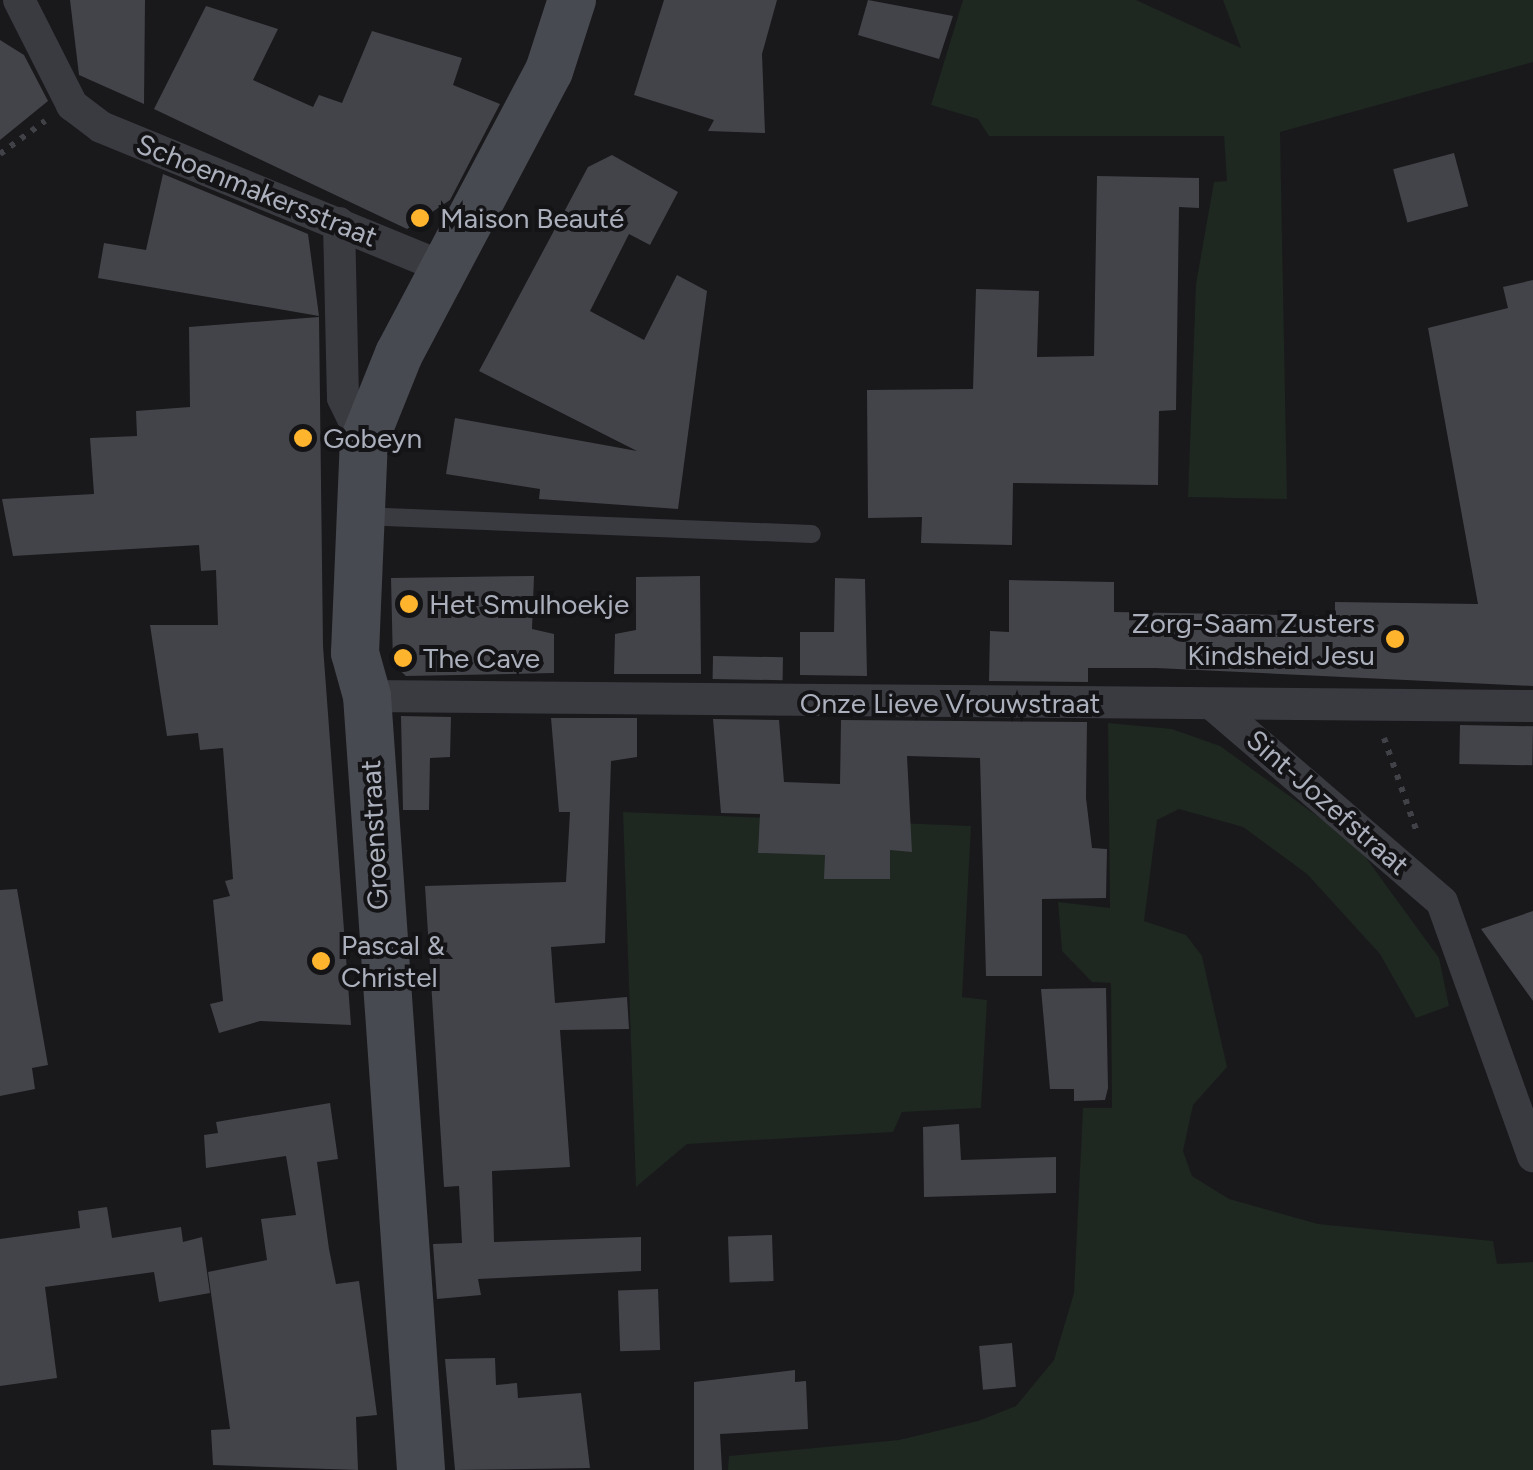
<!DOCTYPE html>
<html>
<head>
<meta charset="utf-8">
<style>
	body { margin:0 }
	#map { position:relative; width:1533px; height:1470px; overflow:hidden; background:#19191c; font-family:Figtree,sans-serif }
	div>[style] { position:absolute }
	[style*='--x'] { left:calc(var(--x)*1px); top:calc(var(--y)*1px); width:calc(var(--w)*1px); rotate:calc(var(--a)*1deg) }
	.green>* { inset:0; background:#1e2720 }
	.building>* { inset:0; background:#434449; transform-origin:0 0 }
	.path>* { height:6px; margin-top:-3px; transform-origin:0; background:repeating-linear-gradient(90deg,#404248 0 5px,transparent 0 13px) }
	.lane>* { height:18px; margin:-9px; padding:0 9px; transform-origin:9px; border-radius:9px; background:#3a3b41 }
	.street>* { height:32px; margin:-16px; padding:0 16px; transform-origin:16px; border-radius:16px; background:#3a3b41 }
	.secondary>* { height:48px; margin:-24px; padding:0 24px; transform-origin:24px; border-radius:24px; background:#484a51 }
	.dots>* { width:28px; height:28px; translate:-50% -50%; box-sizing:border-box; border:5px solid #141417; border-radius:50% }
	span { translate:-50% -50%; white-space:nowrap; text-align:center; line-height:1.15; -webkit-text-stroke:8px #141417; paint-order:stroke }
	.street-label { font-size:28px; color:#abb0bc }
	.poi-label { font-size:28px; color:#abb0bc }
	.left { translate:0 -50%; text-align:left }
	.right { translate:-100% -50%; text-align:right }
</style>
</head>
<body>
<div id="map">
	<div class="green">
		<div style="clip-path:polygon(963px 0,1136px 0,1241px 48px,1223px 0,1533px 0,1533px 62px,1280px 132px,1287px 499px,1188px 497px,1196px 284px,1214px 182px,1227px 181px,1224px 136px,989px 136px,978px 119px,931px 105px)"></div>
		<div style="clip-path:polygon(1108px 723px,1172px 729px,1220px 746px,1356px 844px,1439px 958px,1449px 1006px,1416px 1018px,1380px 954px,1307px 874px,1243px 827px,1179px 809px,1157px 820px,1144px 921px,1186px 935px,1202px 956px,1227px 1067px,1193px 1105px,1183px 1151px,1192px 1176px,1229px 1199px,1318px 1224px,1493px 1241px,1497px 1264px,1533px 1262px,1533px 1470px,728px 1470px,729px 1456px,899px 1440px,978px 1421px,1016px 1406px,1054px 1360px,1074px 1293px,1083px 1108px,1112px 1108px,1111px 983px,1092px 982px,1062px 951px,1058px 902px,1110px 908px)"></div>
		<div style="clip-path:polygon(623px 812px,971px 826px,962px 997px,987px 1000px,981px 1108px,902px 1112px,893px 1132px,687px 1144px,636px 1187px)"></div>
	</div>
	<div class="building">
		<div style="clip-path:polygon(70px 0,145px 0,144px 104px,79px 75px)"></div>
		<div style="clip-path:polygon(664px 0,777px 0,762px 54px,765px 133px,708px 131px,714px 120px,634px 95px)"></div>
		<div style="clip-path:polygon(868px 0,953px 16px,939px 59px,858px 35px)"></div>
		<div style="clip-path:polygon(206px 6px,278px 29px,253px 80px,313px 107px,319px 95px,342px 103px,372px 31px,462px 58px,453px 85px,500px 104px,450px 200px,407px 229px,154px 109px)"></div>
		<div style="clip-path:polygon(0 40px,24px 55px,48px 101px,0 140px)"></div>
		<div style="left:1454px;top:153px;width:55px;height:63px;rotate:75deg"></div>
		<div style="clip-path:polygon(612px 155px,678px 192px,650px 245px,629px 234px,590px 311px,644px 340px,677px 275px,707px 291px,678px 509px,539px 499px,540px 489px,446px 474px,455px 418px,637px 451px,479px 371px,588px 167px)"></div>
		<div style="clip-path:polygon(163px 174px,308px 234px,319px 316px,98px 278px,104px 243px,146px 250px)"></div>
		<div style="clip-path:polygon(1097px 176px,1199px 178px,1199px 208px,1179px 207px,1176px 410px,1159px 411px,1158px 485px,1013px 483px,1012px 545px,921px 543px,922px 517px,868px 518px,867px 390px,973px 389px,976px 289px,1039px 291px,1037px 357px,1094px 356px)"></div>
		<div style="clip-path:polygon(1533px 280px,1533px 686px,1156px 668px,1088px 668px,1088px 682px,989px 681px,990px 631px,1009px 632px,1009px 580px,1114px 582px,1114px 612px,1335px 616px,1335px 602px,1478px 604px,1428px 328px,1508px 308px,1503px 287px)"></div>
		<div style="clip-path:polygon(319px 317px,323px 646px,351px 1025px,260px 1021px,219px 1033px,210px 1004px,223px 1001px,213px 900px,230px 896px,225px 881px,233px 879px,223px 748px,200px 750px,198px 733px,167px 736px,150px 625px,218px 625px,216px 570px,201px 571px,199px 545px,13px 556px,2px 499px,94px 494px,90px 438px,137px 436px,136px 411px,190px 407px,189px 327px)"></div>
		<div style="clip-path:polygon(534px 576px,532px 629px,554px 634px,554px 673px,406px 676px,393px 664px,391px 578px)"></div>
		<div style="clip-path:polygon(700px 576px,701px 674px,614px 674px,615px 634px,636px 630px,636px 577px)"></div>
		<div style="clip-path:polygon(835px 578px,865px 579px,867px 676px,800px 675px,800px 632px,834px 632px)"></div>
		<div style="left:713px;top:656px;width:70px;height:23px;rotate:1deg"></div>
		<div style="clip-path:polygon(401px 716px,451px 717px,450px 757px,430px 758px,429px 810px,403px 810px)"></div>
		<div style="clip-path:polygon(551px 718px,637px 718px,637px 757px,611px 761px,605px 943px,551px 947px,555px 1003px,627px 997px,629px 1029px,560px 1030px,570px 1167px,492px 1171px,494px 1242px,641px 1237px,641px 1271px,478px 1279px,481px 1295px,437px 1299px,433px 1244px,462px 1243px,459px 1186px,444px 1187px,425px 886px,566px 882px,570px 812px,559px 812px)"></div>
		<div style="clip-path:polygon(713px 719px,779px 720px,784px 782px,840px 784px,841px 720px,1087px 722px,1086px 798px,1092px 848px,1107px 849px,1106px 898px,1042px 899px,1042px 976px,986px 976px,980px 758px,907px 756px,912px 852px,890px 850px,890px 879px,824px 879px,825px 855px,758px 853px,760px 814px,721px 813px)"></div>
		<div style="left:1460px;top:725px;width:73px;height:39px;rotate:1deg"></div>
		<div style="clip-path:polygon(17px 889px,48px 1065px,32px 1068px,35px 1089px,0 1096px,0 890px)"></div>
		<div style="clip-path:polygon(1533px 911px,1533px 1001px,1481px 929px)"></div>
		<div style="clip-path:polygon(1106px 988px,1108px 1088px,1105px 1100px,1074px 1101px,1074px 1089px,1050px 1089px,1041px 989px)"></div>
		<div style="clip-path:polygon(330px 1103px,338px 1159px,317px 1162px,329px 1249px,336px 1284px,359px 1281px,377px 1415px,356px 1417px,358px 1470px,213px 1465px,211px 1430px,230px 1429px,208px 1272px,267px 1260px,261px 1219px,296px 1215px,286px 1156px,206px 1168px,204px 1135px,218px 1133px,216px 1122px)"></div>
		<div style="clip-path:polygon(959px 1124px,961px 1160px,1056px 1157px,1056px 1193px,924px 1197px,923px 1127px)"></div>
		<div style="clip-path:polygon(107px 1207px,112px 1238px,181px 1227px,183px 1242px,202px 1237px,210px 1293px,159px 1302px,154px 1272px,45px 1287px,57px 1378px,0 1386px,0 1239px,80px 1228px,78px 1211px)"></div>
		<div style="left:772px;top:1235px;width:46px;height:44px;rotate:88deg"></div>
		<div style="left:658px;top:1289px;width:61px;height:40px;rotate:88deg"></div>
		<div style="left:1012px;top:1343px;width:44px;height:33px;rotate:85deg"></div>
		<div style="clip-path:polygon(495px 1358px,496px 1385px,517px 1383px,518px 1398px,581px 1393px,590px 1468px,455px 1470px,445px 1359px)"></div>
		<div style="clip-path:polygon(795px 1370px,795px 1382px,806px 1381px,808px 1429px,720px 1434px,722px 1470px,694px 1470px,694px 1382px)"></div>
	</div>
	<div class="path">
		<div style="--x:0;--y:154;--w:56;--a:-36.3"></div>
		<div style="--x:1384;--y:738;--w:103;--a:70.7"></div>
	</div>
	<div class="lane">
		<div style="--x:361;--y:516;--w:451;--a:2.3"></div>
	</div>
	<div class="street">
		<div style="--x:19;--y:0;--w:118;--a:63.2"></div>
		<div style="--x:72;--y:105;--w:36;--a:37"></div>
		<div style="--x:101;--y:127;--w:372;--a:22.3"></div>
		<div style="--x:339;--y:223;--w:175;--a:88.7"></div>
		<div style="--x:343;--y:398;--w:48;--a:64"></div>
		<div style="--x:367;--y:696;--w:1166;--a:0.49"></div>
		<div style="--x:1212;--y:704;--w:303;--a:40.7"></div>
		<div style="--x:1442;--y:902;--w:270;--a:70.3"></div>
	</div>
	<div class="secondary">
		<div style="--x:421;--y:1470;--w:776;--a:-93.99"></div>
		<div style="--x:367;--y:696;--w:45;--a:-105.6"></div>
		<div style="--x:355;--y:653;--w:212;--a:-87.6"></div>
		<div style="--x:364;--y:441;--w:94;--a:-68.1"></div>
		<div style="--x:399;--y:354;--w:320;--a:-62.1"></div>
		<div style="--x:549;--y:71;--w:75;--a:-72.1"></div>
	</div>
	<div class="dots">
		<div style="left:420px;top:218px;background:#ffb42e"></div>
		<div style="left:303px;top:438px;background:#ffb42e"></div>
		<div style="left:409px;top:604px;background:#ffb42e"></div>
		<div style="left:1395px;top:639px;background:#ffb42e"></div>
		<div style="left:403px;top:658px;background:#ffb42e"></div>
		<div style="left:321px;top:961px;background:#ffb42e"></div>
	</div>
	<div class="street-label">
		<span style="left:257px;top:190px;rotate:22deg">Schoenmakersstraat</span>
		<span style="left:950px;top:703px">Onze Lieve Vrouwstraat</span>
		<span style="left:1328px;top:802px;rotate:41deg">Sint-Jozefstraat</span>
		<span style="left:374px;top:835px;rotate:-93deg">Groenstraat</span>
	</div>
	<div class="poi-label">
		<span class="left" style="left:440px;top:218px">Maison Beauté</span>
		<span class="left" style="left:323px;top:438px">Gobeyn</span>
		<span class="left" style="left:429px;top:604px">Het Smulhoekje</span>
		<span class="right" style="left:1375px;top:639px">Zorg-Saam Zusters<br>Kindsheid Jesu</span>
		<span class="left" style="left:423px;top:658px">The Cave</span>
		<span class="left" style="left:341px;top:961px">Pascal &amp;<br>Christel</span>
	</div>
</div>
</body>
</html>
